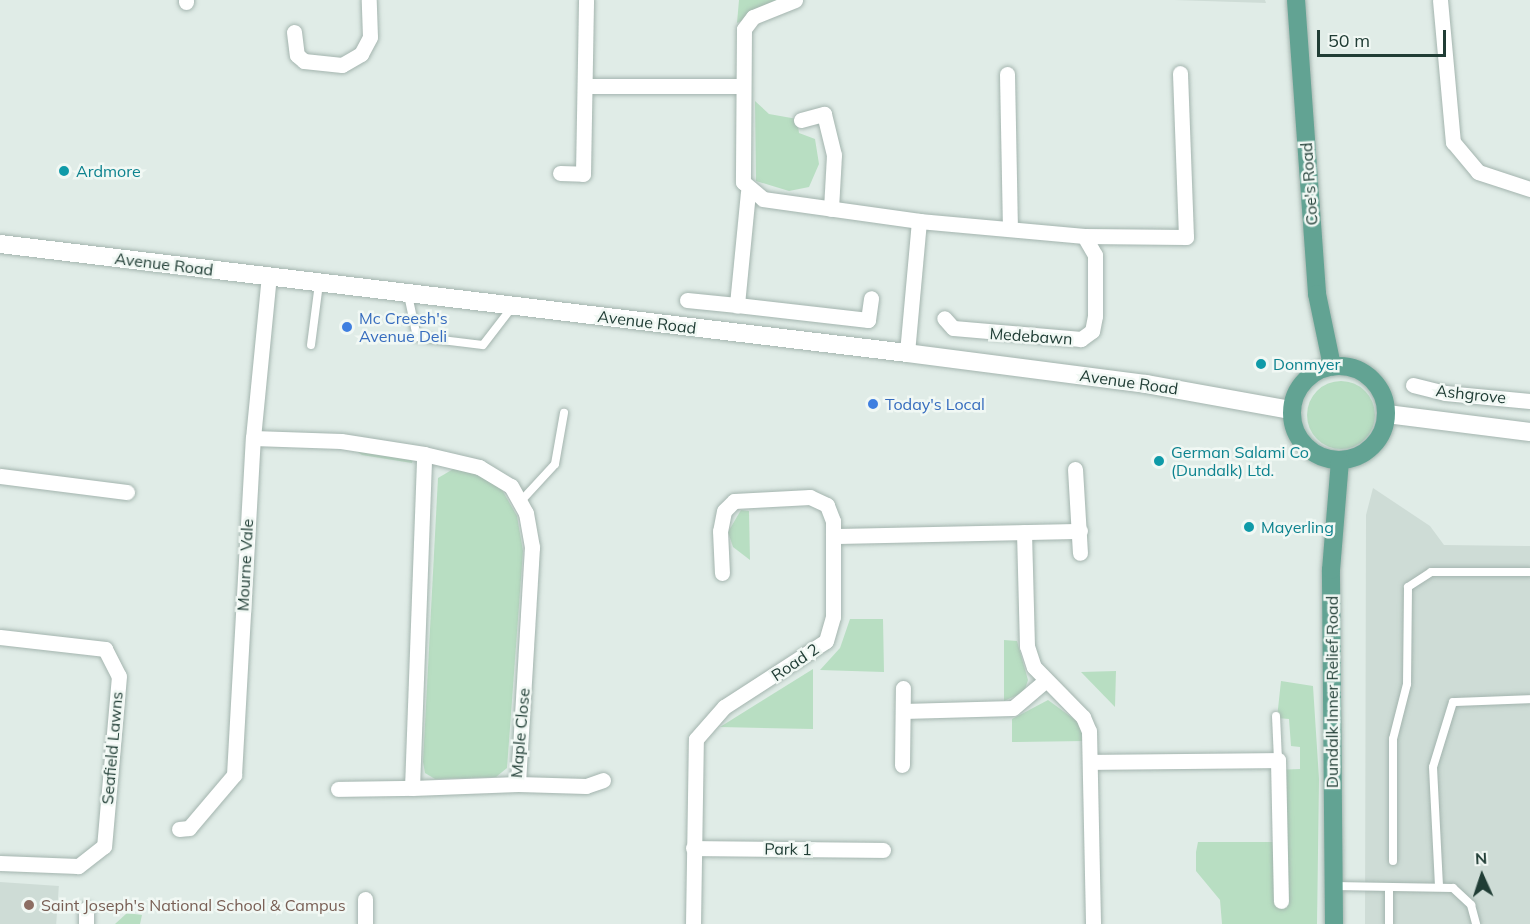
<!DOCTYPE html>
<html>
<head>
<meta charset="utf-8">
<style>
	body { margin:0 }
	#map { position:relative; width:1530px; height:924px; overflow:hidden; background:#e0ece7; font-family:Mulish,sans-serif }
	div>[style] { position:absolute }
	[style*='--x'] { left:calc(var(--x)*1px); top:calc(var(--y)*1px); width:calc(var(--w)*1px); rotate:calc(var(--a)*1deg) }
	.built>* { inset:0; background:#cedcd6; transform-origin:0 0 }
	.green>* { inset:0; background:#b8dec2 }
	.round { border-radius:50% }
	.roads { filter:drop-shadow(0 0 2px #a3b4ae) drop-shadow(0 0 2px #a3b4ae) }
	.service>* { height:8px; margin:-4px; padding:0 4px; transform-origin:4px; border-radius:4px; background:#fff }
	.minor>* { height:15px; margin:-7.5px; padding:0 7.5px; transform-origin:7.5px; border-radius:7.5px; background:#fff }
	.secondary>* { height:18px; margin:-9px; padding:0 9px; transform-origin:9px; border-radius:9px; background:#fff }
	.primary>* { height:18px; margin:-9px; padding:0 9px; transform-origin:9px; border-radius:9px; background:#62a393 }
	.primary>.ring { margin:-9px; padding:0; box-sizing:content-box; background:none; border:18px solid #62a393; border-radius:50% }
	.dots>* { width:16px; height:16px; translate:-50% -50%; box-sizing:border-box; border:3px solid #f1f8f4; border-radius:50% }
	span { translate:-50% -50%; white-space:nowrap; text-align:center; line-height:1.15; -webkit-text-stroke:5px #f1f8f4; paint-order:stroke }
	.culture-label { font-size:16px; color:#0d838f }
	.left { translate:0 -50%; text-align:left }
	.street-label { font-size:16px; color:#203d35 }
	.shop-label { font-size:16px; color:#366cbe }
	.education-label { font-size:16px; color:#785e54 }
	.north { position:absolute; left:1452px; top:846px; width:60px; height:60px; -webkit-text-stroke:4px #f1f8f4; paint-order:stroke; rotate:357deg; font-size:16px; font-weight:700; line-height:24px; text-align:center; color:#203d35 }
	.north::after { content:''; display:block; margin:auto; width:21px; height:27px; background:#203d35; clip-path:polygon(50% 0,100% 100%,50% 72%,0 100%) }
	.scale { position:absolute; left:1317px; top:30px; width:129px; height:27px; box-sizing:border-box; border:3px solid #203d35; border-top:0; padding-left:8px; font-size:18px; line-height:21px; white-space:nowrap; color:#203d35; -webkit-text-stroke:4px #f1f8f4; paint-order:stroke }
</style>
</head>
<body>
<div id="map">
	<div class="built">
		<div style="clip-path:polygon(1174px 0,1265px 0,1266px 3px)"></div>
		<div style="clip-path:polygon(1373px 488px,1430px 526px,1444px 545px,1530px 546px,1530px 924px,1365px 924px,1366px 515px)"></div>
		<div style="left:0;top:882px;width:59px;height:42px;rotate:4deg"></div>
	</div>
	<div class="green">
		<div style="clip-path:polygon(739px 0,786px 0,737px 23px)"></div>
		<div style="clip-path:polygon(755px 101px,769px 114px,797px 119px,799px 133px,815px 139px,819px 164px,809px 187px,789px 191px,756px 181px)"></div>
		<div class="round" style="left:1307px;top:381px;width:68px;height:68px"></div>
		<div style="clip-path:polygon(355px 450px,413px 460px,412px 463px,362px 455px)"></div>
		<div style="clip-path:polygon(455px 468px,479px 473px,501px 488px,517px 516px,523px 551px,507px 768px,496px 777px,435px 779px,425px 773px,423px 762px,438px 478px)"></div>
		<div style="clip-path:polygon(741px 510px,749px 511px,750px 560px,733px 547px,728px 532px)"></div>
		<div style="clip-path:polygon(850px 619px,883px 619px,884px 672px,820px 670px,840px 648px)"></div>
		<div style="clip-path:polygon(1004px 640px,1017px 641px,1028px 680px,1024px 692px,1004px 701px)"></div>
		<div style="clip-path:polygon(813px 669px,813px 729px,720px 727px)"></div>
		<div style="clip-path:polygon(1116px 671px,1115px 707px,1081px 672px)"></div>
		<div style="clip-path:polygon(1281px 681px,1313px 686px,1319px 779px,1317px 924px,1222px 924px,1220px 900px,1196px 871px,1196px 852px,1198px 842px,1275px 842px,1275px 770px,1300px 769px,1300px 747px,1291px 746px,1289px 719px,1277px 718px)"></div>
		<div style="clip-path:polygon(1048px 700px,1078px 722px,1085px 741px,1012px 742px,1012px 719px)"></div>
		<div style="clip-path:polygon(127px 913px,142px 915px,140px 924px,115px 924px)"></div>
	</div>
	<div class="roads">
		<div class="service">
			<div style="--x:408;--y:295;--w:43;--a:77.9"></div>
			<div style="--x:417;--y:337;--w:66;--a:6.9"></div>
			<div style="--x:483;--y:345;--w:49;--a:-52.4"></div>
			<div style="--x:311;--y:345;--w:63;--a:-82.6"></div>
			<div style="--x:521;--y:501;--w:50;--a:-47.4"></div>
			<div style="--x:555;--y:464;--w:52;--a:-80"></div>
			<div style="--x:1276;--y:716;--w:44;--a:87.4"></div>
			<div style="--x:1393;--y:861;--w:122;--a:-90"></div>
			<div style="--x:1393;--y:739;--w:57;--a:-75.7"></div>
			<div style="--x:1407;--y:684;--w:97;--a:-89.4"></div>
			<div style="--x:1408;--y:587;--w:27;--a:-33"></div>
			<div style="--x:1431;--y:572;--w:99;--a:0"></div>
			<div style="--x:1334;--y:886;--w:119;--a:1"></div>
			<div style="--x:1453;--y:888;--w:25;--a:43"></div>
			<div style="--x:1471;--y:905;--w:20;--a:75"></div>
			<div style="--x:1439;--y:886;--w:119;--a:-92.9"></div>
			<div style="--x:1433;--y:767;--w:68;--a:-72.9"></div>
			<div style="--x:1453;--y:702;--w:77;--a:-2.2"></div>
			<div style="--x:1389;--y:887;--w:37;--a:90"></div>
		</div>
		<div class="minor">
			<div style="--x:186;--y:0;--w:2;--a:90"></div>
			<div style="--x:795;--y:0;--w:45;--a:158"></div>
			<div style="--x:753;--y:17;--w:15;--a:127"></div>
			<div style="--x:744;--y:29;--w:153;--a:90.4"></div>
			<div style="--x:743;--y:182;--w:26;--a:40"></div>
			<div style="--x:763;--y:199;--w:158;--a:8"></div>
			<div style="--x:919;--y:221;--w:133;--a:95.2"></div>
			<div style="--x:1440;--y:0;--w:143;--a:84.8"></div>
			<div style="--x:1453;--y:142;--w:39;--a:50"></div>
			<div style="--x:1478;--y:172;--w:55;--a:18.1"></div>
			<div style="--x:294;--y:32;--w:23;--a:83"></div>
			<div style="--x:297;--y:55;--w:9;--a:41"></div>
			<div style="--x:304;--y:61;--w:38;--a:6"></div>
			<div style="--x:342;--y:65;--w:22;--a:-30"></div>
			<div style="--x:361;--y:54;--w:19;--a:-62"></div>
			<div style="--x:370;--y:37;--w:37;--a:-92"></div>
			<div style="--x:1007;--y:74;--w:154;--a:88.9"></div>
			<div style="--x:588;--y:86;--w:155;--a:0"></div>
			<div style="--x:801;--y:120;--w:24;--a:-15"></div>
			<div style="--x:824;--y:114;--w:42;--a:76.3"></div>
			<div style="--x:834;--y:155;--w:54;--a:93.2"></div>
			<div style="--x:560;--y:173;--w:23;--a:2"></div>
			<div style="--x:583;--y:174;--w:174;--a:-89"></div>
			<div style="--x:748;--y:192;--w:114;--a:95.6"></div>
			<div style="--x:737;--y:305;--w:132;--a:6.5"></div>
			<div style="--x:868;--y:320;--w:22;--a:-82"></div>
			<div style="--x:919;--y:221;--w:166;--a:5.2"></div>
			<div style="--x:1084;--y:236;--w:22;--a:60"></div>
			<div style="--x:1095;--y:255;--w:61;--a:90"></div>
			<div style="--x:1095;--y:316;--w:15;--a:101"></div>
			<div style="--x:1092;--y:331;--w:14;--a:144"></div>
			<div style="--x:1081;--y:339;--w:128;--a:-175.1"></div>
			<div style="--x:953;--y:328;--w:13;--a:-132"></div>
			<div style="--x:1084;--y:236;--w:102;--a:0.6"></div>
			<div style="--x:1186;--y:237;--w:164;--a:-92.1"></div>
			<div style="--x:687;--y:300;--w:50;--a:5.7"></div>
			<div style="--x:1413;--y:385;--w:33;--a:14"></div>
			<div style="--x:1445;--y:393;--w:85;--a:5.4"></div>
			<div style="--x:253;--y:438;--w:88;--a:2"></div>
			<div style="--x:341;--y:441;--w:84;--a:8.9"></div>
			<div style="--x:424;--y:454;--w:57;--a:13.3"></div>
			<div style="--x:479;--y:467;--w:37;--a:31"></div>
			<div style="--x:511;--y:486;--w:31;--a:61"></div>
			<div style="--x:526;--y:513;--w:35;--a:80"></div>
			<div style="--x:532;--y:547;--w:237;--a:93.4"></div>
			<div style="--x:518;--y:784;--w:106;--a:177.8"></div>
			<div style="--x:412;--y:788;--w:334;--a:-87.9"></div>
			<div style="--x:1075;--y:469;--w:84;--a:86.6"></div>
			<div style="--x:0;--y:476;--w:128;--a:7.2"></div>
			<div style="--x:1024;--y:532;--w:114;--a:88.5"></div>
			<div style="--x:1027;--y:646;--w:22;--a:72"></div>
			<div style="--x:1034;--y:667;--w:70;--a:45.6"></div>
			<div style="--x:1083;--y:717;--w:15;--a:67"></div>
			<div style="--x:1089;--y:731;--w:193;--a:88.8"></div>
			<div style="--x:833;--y:536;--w:247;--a:-1.2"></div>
			<div style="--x:0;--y:637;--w:106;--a:6.5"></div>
			<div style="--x:105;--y:649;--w:30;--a:63"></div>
			<div style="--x:119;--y:676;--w:171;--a:95"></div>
			<div style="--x:104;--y:846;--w:33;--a:142"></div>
			<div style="--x:78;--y:866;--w:78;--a:-177.8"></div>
			<div style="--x:903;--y:711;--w:110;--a:-1.6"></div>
			<div style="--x:1013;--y:708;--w:42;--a:-40.2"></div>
			<div style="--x:1090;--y:762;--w:188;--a:-0.6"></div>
			<div style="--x:1278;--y:760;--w:141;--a:88.8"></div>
			<div style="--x:902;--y:765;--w:77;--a:-89.3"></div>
			<div style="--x:518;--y:784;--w:68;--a:1.7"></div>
			<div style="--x:586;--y:786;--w:18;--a:-19"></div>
			<div style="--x:338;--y:789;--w:74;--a:-0.8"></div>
			<div style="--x:179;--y:829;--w:10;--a:-6"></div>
			<div style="--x:189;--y:828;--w:70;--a:-49.7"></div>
			<div style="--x:234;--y:775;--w:338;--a:-86.8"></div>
			<div style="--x:253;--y:438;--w:163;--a:-84.4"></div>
			<div style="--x:693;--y:848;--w:190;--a:0.6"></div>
			<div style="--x:365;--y:899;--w:25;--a:90"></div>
			<div style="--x:86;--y:909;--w:15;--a:90"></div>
			<div style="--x:693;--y:924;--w:185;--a:-89.1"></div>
			<div style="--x:696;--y:739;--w:43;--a:-48.8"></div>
			<div style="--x:724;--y:707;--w:121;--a:-32.9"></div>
			<div style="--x:826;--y:641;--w:25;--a:-74"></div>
			<div style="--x:833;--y:617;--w:96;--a:-90"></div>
			<div style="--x:833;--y:521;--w:17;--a:-111"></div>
			<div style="--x:827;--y:505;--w:19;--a:-155"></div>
			<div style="--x:810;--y:497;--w:76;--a:177"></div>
			<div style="--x:734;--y:501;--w:14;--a:135"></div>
			<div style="--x:724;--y:511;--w:20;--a:101"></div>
			<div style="--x:720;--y:531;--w:42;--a:87.3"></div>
		</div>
		<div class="secondary">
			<div style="--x:0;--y:244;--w:914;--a:6.85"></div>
			<div style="--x:907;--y:353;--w:241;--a:7.4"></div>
			<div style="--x:1146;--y:384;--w:147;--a:10.2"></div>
			<div style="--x:1387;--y:414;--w:144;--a:7.2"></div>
		</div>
		<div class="primary">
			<div style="--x:1296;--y:0;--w:295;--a:85.9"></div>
			<div style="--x:1317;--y:294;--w:74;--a:78.2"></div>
			<div class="ring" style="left:1292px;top:366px;width:76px;height:76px"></div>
			<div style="--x:1334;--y:924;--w:354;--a:-90.5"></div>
			<div style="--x:1331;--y:570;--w:109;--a:-85.3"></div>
		</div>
	</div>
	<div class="dots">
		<div style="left:64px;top:171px;background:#0f9aa8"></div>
		<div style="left:347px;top:327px;background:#3f7fe0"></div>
		<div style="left:1261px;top:364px;background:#0f9aa8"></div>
		<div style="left:873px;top:404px;background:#3f7fe0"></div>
		<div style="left:1159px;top:461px;background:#0f9aa8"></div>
		<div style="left:1249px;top:527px;background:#0f9aa8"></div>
		<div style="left:29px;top:905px;background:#8d6e63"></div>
	</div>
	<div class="culture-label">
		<span class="left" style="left:76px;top:171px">Ardmore</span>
		<span class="left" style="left:1273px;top:364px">Donmyer</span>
		<span class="left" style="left:1171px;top:461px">German Salami Co<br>(Dundalk) Ltd.</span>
		<span class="left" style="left:1261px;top:527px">Mayerling</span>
	</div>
	<div class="street-label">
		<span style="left:1309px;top:184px;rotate:-94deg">Coe's Road</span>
		<span style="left:164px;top:264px;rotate:7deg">Avenue Road</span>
		<span style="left:647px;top:322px;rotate:7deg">Avenue Road</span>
		<span style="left:1031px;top:336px;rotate:4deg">Medebawn</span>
		<span style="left:1129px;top:382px;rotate:8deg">Avenue Road</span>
		<span style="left:1471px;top:394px;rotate:6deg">Ashgrove</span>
		<span style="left:245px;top:565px;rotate:-87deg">Mourne Vale</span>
		<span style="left:795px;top:662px;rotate:-34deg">Road 2</span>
		<span style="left:1332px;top:692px;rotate:-90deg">Dundalk Inner Relief Road</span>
		<span style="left:520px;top:733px;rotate:-85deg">Maple Close</span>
		<span style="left:112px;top:748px;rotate:-85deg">Seafield Lawns</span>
		<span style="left:788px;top:849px;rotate:1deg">Park 1</span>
	</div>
	<div class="shop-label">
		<span class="left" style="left:359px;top:327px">Mc Creesh's<br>Avenue Deli</span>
		<span class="left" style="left:885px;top:404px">Today's Local</span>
	</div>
	<div class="education-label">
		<span class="left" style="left:41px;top:905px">Saint Joseph's National School &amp; Campus</span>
	</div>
	<div class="north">N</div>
	<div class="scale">50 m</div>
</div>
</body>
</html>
